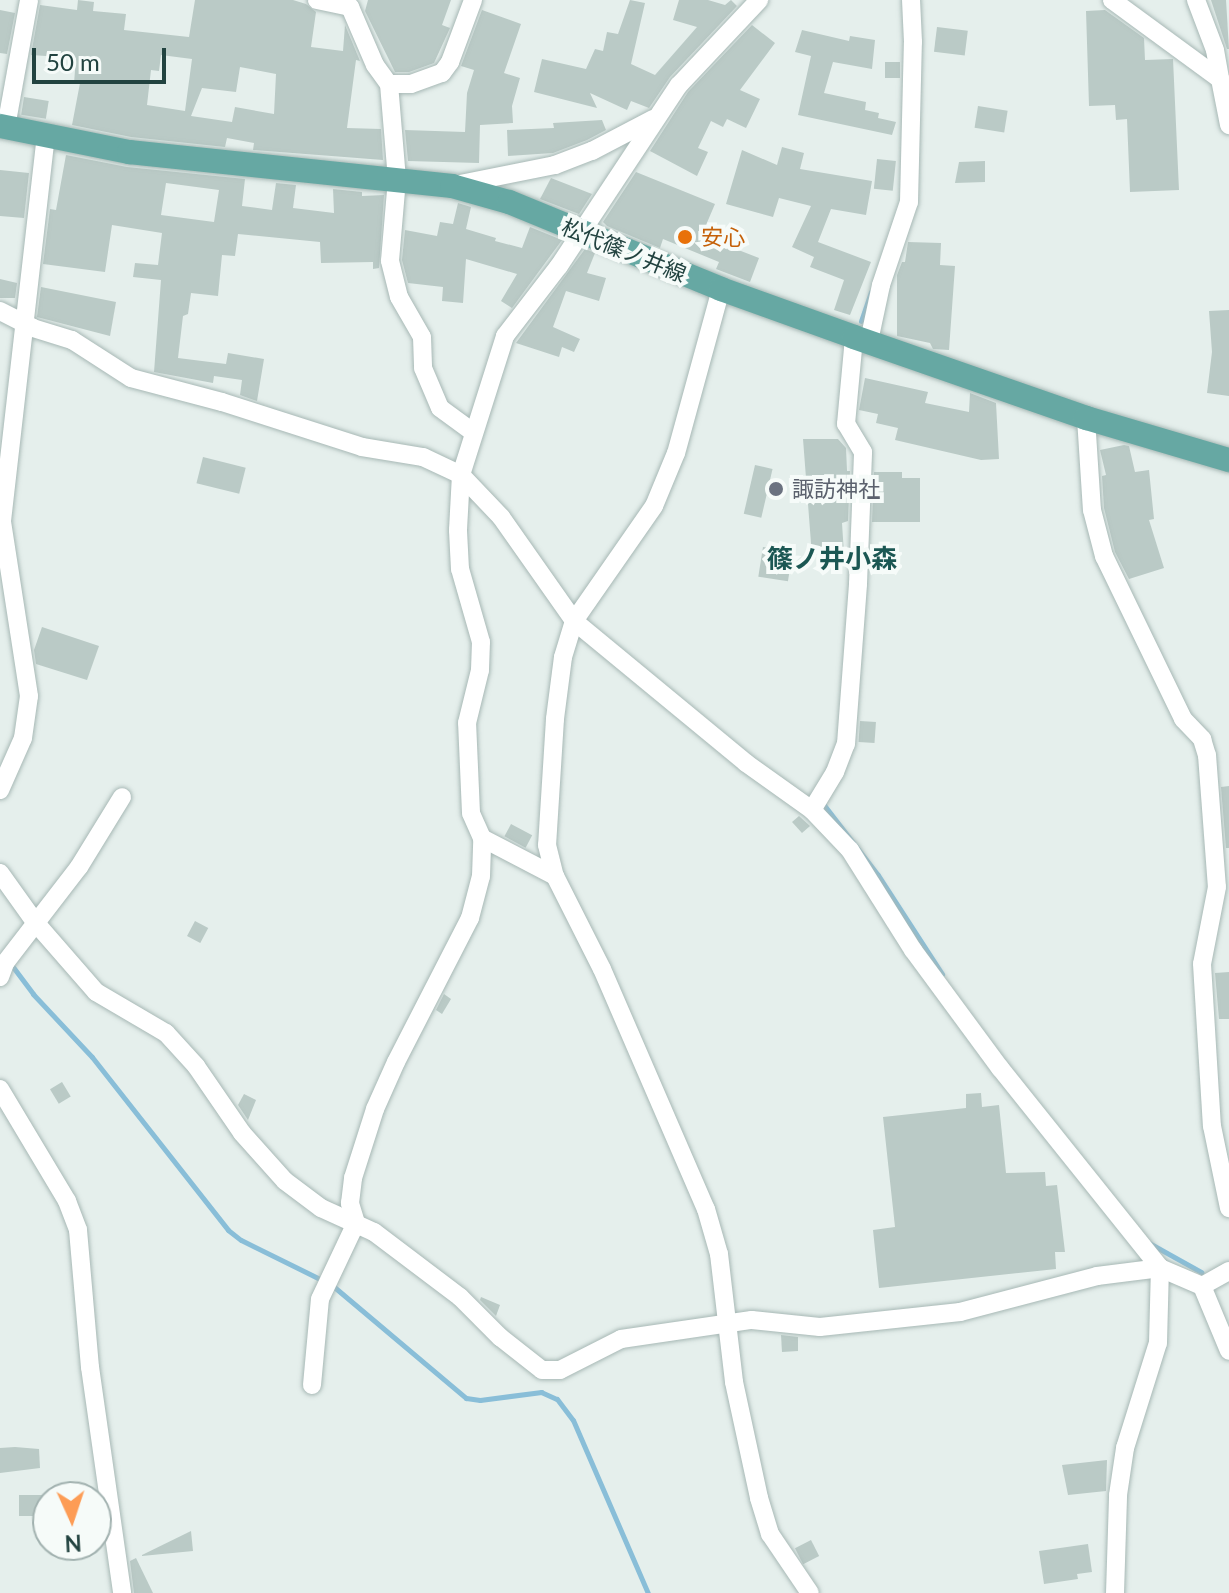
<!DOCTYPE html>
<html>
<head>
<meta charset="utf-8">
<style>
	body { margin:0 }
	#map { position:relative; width:1229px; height:1593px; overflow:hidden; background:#e5efec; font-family:Lato,"Noto Sans JP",sans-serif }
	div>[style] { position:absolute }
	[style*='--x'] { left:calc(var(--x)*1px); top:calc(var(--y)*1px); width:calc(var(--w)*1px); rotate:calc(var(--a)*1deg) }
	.stream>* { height:5px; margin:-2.5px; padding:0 2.5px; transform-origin:2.5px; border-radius:2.5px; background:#89bed8 }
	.building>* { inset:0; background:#bacac6; transform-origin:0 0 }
	.roads { filter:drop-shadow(0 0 2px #a7b8b5) drop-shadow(0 0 2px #a7b8b5) }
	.minor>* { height:18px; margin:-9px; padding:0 9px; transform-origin:9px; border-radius:9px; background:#fff }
	.major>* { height:24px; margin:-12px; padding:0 12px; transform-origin:12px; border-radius:12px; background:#66a8a3 }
	.dots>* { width:22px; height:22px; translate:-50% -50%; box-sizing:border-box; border:4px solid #f6fbf9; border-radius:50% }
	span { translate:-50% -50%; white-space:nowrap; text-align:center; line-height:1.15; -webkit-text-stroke:8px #f6fbf9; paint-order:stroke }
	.food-label { font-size:22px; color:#c56008 }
	.left { translate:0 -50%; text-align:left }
	.street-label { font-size:22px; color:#224340 }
	.worship-label { font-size:22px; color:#5b616d }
	.quarter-label { font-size:26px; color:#1b5753; font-weight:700 }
	.north { position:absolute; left:32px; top:1481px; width:80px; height:80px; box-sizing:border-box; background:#f6fbf9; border:2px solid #a1b1af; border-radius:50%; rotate:177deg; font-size:22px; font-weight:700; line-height:32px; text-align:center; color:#224340 }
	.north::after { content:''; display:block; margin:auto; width:28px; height:36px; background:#fd9c55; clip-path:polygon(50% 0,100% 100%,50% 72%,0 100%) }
	.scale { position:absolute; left:32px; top:48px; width:134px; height:36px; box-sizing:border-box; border:4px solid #224340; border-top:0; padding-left:10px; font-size:24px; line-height:28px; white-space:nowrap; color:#224340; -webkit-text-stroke:6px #f6fbf9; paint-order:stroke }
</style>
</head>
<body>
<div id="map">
	<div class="stream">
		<div style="--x:861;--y:321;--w:31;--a:-71"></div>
		<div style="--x:824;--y:805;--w:88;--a:52.4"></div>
		<div style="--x:878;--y:875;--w:118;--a:57.1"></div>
		<div style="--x:10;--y:963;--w:39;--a:53"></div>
		<div style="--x:33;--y:994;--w:86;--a:46.9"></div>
		<div style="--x:92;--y:1057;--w:220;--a:51.8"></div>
		<div style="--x:228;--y:1230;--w:16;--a:38"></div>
		<div style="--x:241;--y:1240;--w:93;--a:26.3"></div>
		<div style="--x:1149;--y:1243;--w:60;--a:29.1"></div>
		<div style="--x:333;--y:1286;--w:174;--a:40.1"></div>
		<div style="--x:466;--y:1398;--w:14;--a:8"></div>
		<div style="--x:480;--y:1400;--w:62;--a:-7.5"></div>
		<div style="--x:541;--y:1392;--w:17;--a:24"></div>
		<div style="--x:557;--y:1399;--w:26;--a:53"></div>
		<div style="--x:573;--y:1420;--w:189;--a:66.6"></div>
	</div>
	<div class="building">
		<div style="clip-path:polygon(evenodd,78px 0,94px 2px,93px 11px,126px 14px,124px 30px,189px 37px,195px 0,293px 0,306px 4px,316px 12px,311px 47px,343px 51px,345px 25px,360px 61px,356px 60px,347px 128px,381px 129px,383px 160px,253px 150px,254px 143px,227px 138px,225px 147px,131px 137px,72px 125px,80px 83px,74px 83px,76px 58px,31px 55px,40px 5px,77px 10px,78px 0,161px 55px,192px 59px,185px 111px,147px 105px,151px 70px,159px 71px,161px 55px,78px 0,240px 67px,276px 74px,274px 114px,235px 107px,232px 122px,191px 116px,202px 88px,236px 92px,240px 67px)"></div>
		<div style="clip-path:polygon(368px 0,451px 0,442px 25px,450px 28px,434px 63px,409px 72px,395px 72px,365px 11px)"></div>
		<div style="clip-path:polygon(630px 0,645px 3px,631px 64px,655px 75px,697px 27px,673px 20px,679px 0,708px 0,725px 5px,731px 0,737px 6px,670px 77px,649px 108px,631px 101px,627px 110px,590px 93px,597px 108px,534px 92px,542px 59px,586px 69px,595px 49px,603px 51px,607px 32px,618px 34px)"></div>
		<div style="clip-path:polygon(1211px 0,1226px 0,1229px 49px,1227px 49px)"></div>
		<div style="clip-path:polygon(0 10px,15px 13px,7px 54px,0 53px)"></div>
		<div style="clip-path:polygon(482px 10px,521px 24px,504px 73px,520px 78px,512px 106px,513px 123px,480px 125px,479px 163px,408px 161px,405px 130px,465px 132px,467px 93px,474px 70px,461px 66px)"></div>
		<div style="clip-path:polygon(1105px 10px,1144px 38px,1145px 60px,1173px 59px,1179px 190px,1130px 192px,1127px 119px,1116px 120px,1115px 105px,1089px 106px,1086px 11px)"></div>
		<div style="clip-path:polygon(752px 25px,775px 43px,740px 90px,760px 99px,746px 128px,727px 119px,723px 127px,711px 121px,698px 148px,708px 152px,697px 176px,650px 151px,688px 92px)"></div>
		<div style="left:937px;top:27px;width:31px;height:25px;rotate:7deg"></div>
		<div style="clip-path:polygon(802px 30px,849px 41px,850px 36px,875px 40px,872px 69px,833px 62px,824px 93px,866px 102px,865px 110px,879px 113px,878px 118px,896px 122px,892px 135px,798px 115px,811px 56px,795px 52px)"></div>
		<div style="left:900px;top:62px;width:16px;height:15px;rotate:90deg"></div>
		<div style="left:24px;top:97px;width:25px;height:18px;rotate:9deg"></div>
		<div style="left:978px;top:106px;width:30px;height:22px;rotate:9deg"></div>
		<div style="clip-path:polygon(602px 120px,606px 130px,587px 140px,553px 153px,508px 156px,507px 130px,554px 128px,553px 123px)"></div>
		<div style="clip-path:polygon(782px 147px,804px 153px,800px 169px,872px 181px,866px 215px,831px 209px,818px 242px,871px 262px,850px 315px,834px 310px,844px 280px,810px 267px,814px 257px,792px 247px,811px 206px,779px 198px,773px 217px,726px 204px,742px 150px,777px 165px)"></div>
		<div style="clip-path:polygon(evenodd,66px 155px,127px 167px,245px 179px,242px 206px,272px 210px,276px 183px,296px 185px,293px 208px,334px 213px,333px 189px,362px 192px,362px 196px,384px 195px,379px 268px,373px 269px,373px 262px,321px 263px,320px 242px,238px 234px,235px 256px,222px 255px,218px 296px,191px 293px,188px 314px,183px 316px,178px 358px,226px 364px,228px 353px,264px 359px,257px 401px,240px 395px,242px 380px,214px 376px,213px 383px,154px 372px,161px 280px,133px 277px,135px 263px,158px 265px,162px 233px,112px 225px,105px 272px,43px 264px,50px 209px,56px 210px,66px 155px,166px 183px,219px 190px,214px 222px,161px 215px,166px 183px)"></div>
		<div style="left:877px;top:159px;width:19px;height:30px;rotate:6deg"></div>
		<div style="clip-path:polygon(985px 161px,985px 182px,955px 183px,959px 162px)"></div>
		<div style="clip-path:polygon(0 170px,29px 173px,24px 218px,0 216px)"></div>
		<div style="clip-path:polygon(636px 172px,715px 204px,703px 232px,705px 237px,759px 258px,750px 282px,716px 269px,719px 262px,663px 239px,660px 248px,607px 226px,603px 222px)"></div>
		<div style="clip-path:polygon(551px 178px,592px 194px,579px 214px,540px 199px)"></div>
		<div style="clip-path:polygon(458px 203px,471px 207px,466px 229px,496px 238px,495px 241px,522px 248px,530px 227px,562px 240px,512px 308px,501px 301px,517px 274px,466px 259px,463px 303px,442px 301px,443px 287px,408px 283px,402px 260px,405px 230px,437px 236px,440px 222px,453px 224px)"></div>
		<div style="clip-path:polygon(908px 242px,941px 243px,940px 265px,955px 266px,949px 350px,933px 349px,930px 343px,897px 336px,897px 275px,902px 262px,905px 262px)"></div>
		<div style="clip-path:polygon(585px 249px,595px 253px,587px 273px,606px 278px,599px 301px,566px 291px,553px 327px,580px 339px,574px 352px,562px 347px,559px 357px,516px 343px)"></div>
		<div style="clip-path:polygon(0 279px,17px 283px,15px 298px,0 298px)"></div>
		<div style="clip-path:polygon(41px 287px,116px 302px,110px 336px,37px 317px)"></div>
		<div style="clip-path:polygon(1229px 310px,1229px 396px,1207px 393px,1212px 352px,1209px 311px)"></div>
		<div style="clip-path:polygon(865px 378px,928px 392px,925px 403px,969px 412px,970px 393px,996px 403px,999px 459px,981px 460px,895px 440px,898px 428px,876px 423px,878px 414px,859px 410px)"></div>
		<div style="clip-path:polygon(803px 439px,838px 439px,846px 448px,847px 471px,850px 471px,848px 521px,842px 523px,844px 554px,812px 556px)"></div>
		<div style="clip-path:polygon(1124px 445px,1129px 446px,1135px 472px,1149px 470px,1154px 519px,1149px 520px,1164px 568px,1129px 579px,1115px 552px,1104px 508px,1102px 476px,1106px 475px,1100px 450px)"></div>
		<div style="left:203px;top:457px;width:44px;height:27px;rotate:14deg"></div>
		<div style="left:755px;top:465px;width:18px;height:50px;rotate:13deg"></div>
		<div style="clip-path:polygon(874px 472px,902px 472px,902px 478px,920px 478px,920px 522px,872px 522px)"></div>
		<div style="left:763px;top:547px;width:30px;height:30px;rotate:9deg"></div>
		<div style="clip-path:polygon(42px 627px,99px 646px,87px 680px,36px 664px,34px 650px)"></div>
		<div style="left:860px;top:721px;width:16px;height:21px;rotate:4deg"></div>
		<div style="clip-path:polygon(1229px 786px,1229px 848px,1226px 848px,1221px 787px)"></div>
		<div style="clip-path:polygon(799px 816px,810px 826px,802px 833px,792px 822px)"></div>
		<div style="left:511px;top:824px;width:24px;height:14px;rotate:28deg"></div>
		<div style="left:195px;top:921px;width:15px;height:17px;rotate:28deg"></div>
		<div style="clip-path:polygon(1229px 972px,1229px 1019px,1219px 1019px,1215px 973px)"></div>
		<div style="clip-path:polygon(444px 994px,451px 999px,442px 1014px,436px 1010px)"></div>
		<div style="left:62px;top:1082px;width:17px;height:14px;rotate:59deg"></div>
		<div style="clip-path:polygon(981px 1093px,982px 1107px,999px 1105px,1006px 1173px,1045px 1172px,1046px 1186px,1057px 1185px,1065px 1252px,1055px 1252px,1056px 1269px,879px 1288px,873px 1230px,895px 1227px,883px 1117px,966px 1108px,966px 1094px)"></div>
		<div style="clip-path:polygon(244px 1094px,256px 1100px,248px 1120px,238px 1105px)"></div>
		<div style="clip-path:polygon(481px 1297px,500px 1305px,496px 1316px,480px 1300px)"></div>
		<div style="clip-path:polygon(781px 1335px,798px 1337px,798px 1351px,782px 1352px)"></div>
		<div style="clip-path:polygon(15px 1447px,39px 1449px,40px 1468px,0 1473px,0 1448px)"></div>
		<div style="clip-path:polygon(1107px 1460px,1106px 1491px,1068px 1495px,1062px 1465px)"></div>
		<div style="left:48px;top:1495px;width:21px;height:29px;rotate:90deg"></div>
		<div style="clip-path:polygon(191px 1531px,193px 1551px,142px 1556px,142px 1555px)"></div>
		<div style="left:811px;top:1540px;width:18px;height:18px;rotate:63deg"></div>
		<div style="clip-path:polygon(1088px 1544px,1092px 1572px,1077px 1574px,1078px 1579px,1044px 1584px,1039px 1551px)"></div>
		<div style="clip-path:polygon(136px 1558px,153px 1593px,134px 1593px,130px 1561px)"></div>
	</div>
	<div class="roads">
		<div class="minor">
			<div style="--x:317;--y:0;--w:34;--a:12"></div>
			<div style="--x:350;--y:7;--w:63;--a:66.7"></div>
			<div style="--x:375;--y:65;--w:24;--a:54"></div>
			<div style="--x:389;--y:84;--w:95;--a:85.2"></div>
			<div style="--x:397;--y:179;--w:82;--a:94.9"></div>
			<div style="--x:390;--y:261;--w:37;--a:76"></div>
			<div style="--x:399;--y:297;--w:46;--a:60.1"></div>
			<div style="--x:422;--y:337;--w:31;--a:88"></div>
			<div style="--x:423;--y:368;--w:43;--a:67"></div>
			<div style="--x:440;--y:408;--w:42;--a:36.3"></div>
			<div style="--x:1112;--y:0;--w:134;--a:36.2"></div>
			<div style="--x:1220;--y:79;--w:47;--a:78.9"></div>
			<div style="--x:1196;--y:0;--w:53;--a:69.2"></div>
			<div style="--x:1215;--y:50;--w:29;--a:80"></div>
			<div style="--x:389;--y:84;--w:22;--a:0"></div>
			<div style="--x:411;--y:84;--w:33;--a:-20"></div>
			<div style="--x:442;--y:73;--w:14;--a:-54"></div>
			<div style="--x:450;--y:62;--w:66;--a:-69.6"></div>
			<div style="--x:6;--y:127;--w:129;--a:-79.7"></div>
			<div style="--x:455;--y:185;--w:102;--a:-11.3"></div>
			<div style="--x:555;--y:165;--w:40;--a:-21"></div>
			<div style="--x:592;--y:151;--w:69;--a:-27.7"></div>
			<div style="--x:721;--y:289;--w:170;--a:105.3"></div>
			<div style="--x:676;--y:453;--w:57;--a:112.5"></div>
			<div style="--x:654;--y:506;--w:140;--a:124.8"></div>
			<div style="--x:574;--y:621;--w:38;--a:107"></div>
			<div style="--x:563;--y:657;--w:63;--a:97.4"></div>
			<div style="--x:555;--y:719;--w:126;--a:93.6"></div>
			<div style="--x:547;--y:845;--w:32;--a:76"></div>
			<div style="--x:555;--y:876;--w:104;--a:63.2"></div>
			<div style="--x:602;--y:969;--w:262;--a:66.6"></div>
			<div style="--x:706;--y:1209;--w:47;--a:73.9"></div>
			<div style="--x:719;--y:1254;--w:129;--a:83.3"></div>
			<div style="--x:734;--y:1382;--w:119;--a:77.8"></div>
			<div style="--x:759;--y:1498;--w:38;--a:73"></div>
			<div style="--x:770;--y:1534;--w:71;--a:55.9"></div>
			<div style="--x:0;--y:311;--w:37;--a:27"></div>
			<div style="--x:33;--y:328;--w:41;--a:17.1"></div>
			<div style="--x:72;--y:340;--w:70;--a:32.8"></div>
			<div style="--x:131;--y:378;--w:94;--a:14.8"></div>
			<div style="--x:222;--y:402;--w:147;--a:17.8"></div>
			<div style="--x:362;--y:447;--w:62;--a:9.3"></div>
			<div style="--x:423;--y:457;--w:42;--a:25.3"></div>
			<div style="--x:461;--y:475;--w:58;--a:46.4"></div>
			<div style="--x:501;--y:517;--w:127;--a:54.9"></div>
			<div style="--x:574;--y:621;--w:223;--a:39.5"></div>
			<div style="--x:746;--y:763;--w:81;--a:35.5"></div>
			<div style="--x:812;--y:810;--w:55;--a:46.5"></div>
			<div style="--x:850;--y:850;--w:118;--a:57.8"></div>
			<div style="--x:913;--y:950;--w:147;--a:53.6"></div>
			<div style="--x:1000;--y:1068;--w:256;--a:51.3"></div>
			<div style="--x:1160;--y:1268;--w:46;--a:23.2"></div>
			<div style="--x:1202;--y:1286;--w:31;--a:-29"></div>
			<div style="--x:869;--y:341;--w:57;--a:-77.9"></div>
			<div style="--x:881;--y:285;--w:88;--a:-71.4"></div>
			<div style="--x:909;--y:202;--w:160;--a:-88.6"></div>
			<div style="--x:913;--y:42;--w:42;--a:-92.7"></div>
			<div style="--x:1086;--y:418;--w:92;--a:86.3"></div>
			<div style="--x:1092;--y:510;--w:48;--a:75.4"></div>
			<div style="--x:1104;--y:556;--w:181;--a:64.1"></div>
			<div style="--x:1183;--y:719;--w:28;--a:46"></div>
			<div style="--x:1202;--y:739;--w:17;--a:73"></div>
			<div style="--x:1207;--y:755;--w:132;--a:85.7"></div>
			<div style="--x:1217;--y:887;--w:78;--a:101"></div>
			<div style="--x:1202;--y:964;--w:162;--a:86.5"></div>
			<div style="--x:1212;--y:1126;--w:84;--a:78.3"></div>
			<div style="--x:0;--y:790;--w:57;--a:-66.1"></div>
			<div style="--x:23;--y:738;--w:42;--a:-81.9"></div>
			<div style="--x:29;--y:696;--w:177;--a:-98.8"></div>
			<div style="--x:2;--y:521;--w:389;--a:-83.5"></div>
			<div style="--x:812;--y:810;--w:44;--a:-58.8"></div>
			<div style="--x:835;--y:772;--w:30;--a:-69"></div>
			<div style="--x:846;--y:744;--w:160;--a:-85.7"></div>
			<div style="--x:858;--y:584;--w:132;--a:-87.8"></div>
			<div style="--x:863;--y:452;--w:33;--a:-121"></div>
			<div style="--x:846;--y:424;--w:87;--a:-84.7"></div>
			<div style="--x:0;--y:873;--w:60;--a:54.5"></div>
			<div style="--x:35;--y:922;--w:93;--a:48.9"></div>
			<div style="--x:96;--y:992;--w:81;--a:30.4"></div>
			<div style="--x:166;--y:1033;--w:45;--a:47.7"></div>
			<div style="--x:196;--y:1066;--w:81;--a:55.5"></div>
			<div style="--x:242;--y:1133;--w:64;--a:48.1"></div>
			<div style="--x:285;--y:1181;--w:45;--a:36.9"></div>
			<div style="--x:321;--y:1208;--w:58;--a:24.4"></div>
			<div style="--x:374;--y:1232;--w:108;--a:37.1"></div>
			<div style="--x:460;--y:1297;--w:57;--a:45"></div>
			<div style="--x:500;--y:1337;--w:53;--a:38.2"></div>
			<div style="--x:542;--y:1370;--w:18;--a:0"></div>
			<div style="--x:560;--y:1370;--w:68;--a:-26.9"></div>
			<div style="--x:621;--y:1339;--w:132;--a:-8.3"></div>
			<div style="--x:752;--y:1320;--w:68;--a:5.9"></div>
			<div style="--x:820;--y:1327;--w:141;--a:-6.1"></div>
			<div style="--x:960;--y:1312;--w:142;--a:-14.7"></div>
			<div style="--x:1097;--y:1276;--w:64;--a:-7.2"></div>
			<div style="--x:555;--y:876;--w:82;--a:-152.5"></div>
			<div style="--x:482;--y:838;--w:27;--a:-114"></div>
			<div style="--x:471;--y:813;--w:90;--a:-92.5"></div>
			<div style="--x:467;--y:723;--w:55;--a:-76.2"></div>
			<div style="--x:480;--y:670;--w:28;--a:-88"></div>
			<div style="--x:481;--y:642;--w:76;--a:-106"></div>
			<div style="--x:460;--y:569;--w:39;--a:-93"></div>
			<div style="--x:458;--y:530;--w:55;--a:-86.9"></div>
			<div style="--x:461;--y:475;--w:146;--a:-72.4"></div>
			<div style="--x:505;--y:336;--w:88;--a:-52.4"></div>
			<div style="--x:559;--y:266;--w:217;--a:-56.5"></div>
			<div style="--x:679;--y:85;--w:117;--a:-46.7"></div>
			<div style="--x:0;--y:977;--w:15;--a:-70"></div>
			<div style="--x:5;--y:963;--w:121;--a:-52.4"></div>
			<div style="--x:79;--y:867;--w:82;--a:-58.4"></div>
			<div style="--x:0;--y:1089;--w:131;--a:59.1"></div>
			<div style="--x:67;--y:1201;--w:31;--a:69"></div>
			<div style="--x:78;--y:1230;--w:138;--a:85"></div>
			<div style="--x:90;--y:1367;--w:228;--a:81.9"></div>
			<div style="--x:1202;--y:1286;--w:70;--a:67.4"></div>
			<div style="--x:312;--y:1385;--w:86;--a:-84.7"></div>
			<div style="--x:320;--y:1299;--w:84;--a:-64.7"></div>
			<div style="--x:356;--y:1223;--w:21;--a:-107"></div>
			<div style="--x:350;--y:1203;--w:25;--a:-83"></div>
			<div style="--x:353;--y:1178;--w:72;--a:-72.3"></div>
			<div style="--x:375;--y:1109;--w:51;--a:-65.9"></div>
			<div style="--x:396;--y:1062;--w:162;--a:-62.8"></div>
			<div style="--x:470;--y:918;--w:43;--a:-75.3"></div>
			<div style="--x:481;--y:876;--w:38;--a:-88"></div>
			<div style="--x:1115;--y:1593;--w:98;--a:-88.2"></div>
			<div style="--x:1118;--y:1495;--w:48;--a:-81.5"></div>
			<div style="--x:1125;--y:1448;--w:110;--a:-72.6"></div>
			<div style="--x:1158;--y:1343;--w:75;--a:-88.5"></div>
		</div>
		<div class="major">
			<div style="--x:0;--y:126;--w:132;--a:11.4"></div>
			<div style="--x:129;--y:152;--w:325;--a:6"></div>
			<div style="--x:452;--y:186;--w:59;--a:15.7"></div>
			<div style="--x:509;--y:202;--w:229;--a:22.3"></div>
			<div style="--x:721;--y:289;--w:141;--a:19.8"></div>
			<div style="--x:854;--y:337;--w:246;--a:19.2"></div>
			<div style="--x:1086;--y:418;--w:149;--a:16.4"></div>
		</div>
	</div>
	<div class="dots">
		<div style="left:685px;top:237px;background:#e8710a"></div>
		<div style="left:776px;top:489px;background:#6b7280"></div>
	</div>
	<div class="food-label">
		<span class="left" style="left:701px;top:237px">安心</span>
	</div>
	<div class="street-label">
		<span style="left:624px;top:250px;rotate:22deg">松代篠ノ井線</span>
	</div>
	<div class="worship-label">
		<span class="left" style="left:792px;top:489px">諏訪神社</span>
	</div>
	<div class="quarter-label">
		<span style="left:832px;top:559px">篠ノ井小森</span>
	</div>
	<div class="north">N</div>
	<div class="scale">50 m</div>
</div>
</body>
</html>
